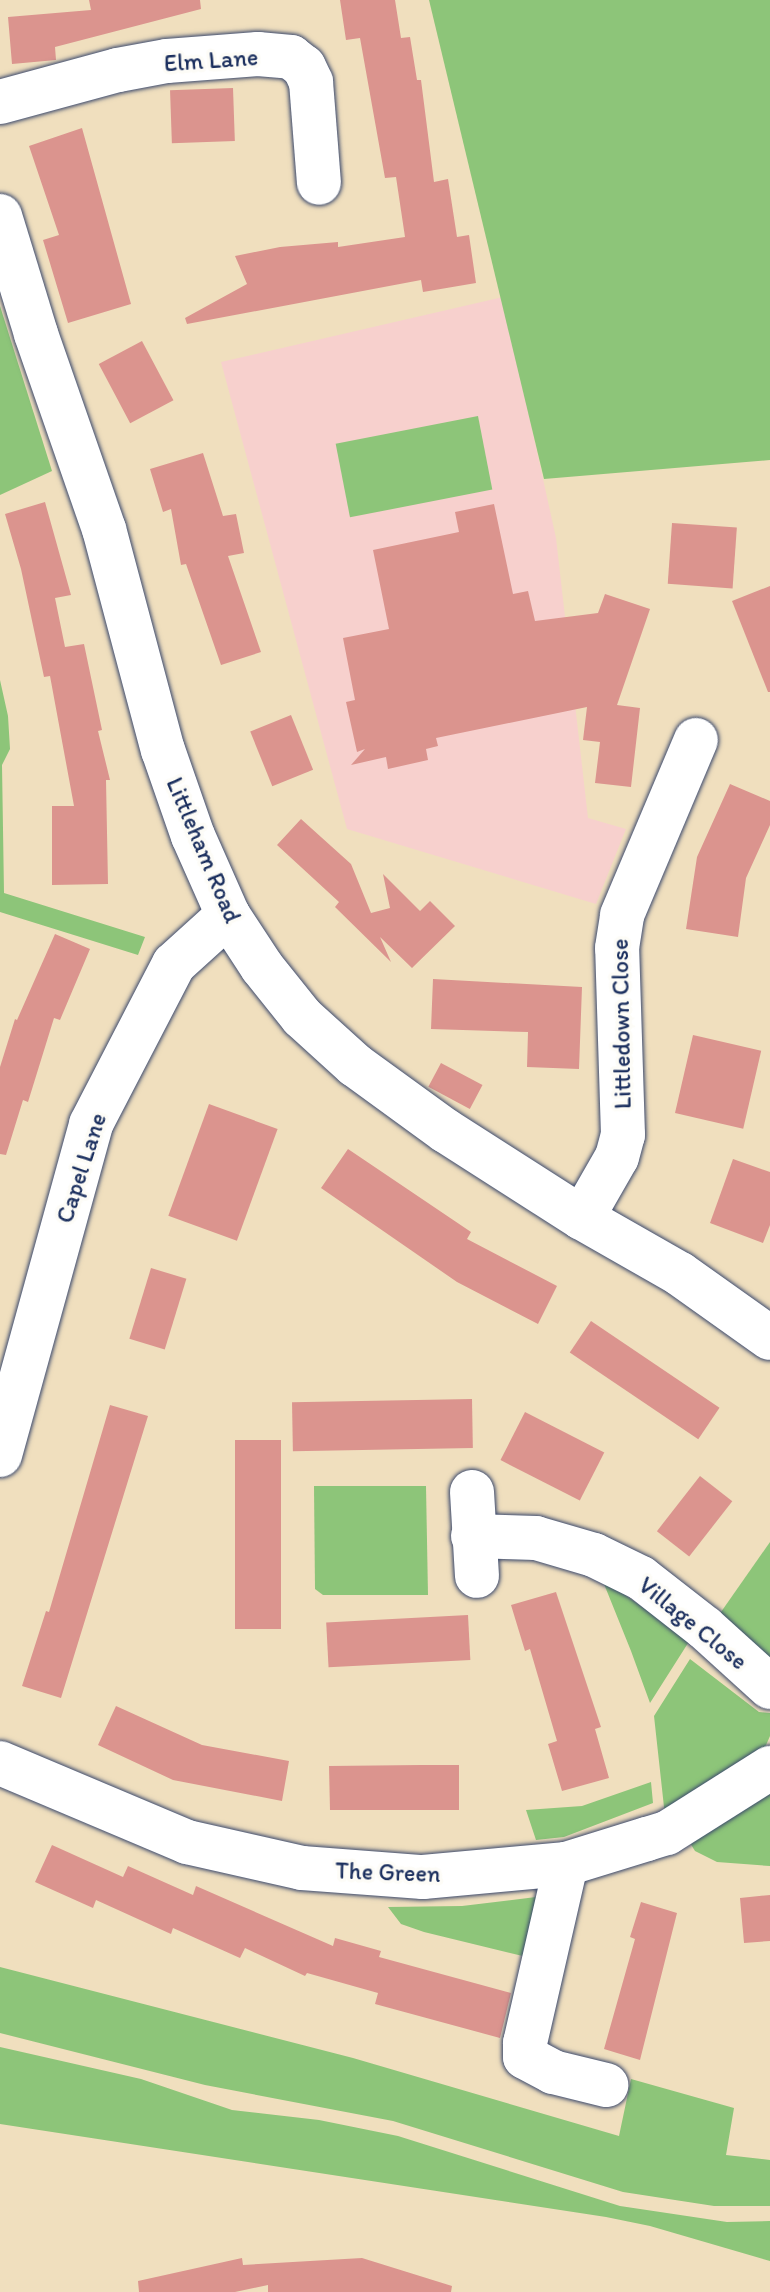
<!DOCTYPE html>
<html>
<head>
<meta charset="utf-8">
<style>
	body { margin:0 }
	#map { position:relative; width:770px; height:2292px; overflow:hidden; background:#f0dfbe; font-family:Itim,sans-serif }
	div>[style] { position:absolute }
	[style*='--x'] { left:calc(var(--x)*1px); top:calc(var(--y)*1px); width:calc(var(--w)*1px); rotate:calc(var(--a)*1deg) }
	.built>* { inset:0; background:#f7d0cd }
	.green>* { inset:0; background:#8dc579; transform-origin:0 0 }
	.building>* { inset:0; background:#db948e; transform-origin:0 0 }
	.roads { filter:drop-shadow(0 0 2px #3b496c) drop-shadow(0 0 2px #3b496c) }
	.minor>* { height:44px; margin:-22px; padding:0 22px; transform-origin:22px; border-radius:22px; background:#fff }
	span { translate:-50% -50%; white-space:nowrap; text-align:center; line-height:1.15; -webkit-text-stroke:7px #fdfcf7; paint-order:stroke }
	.street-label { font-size:24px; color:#1b2f5e }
</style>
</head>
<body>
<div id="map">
	<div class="built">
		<div style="clip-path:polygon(503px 297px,556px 538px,588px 818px,626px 829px,596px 904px,347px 829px,221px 362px)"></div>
	</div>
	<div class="green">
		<div style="clip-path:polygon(429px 0,770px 0,770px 460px,544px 479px)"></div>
		<div style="clip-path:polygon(0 306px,52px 471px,0 495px)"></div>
		<div style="left:478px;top:416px;width:75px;height:145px;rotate:79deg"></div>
		<div style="clip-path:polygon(0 680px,8px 716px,10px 749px,2px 765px,4px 893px,145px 937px,138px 955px,0 912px)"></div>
		<div style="clip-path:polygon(314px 1486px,426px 1486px,428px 1595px,323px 1595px,315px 1589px)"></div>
		<div style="clip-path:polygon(770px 1542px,770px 1670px,714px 1622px)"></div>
		<div style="clip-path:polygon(602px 1579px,690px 1640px,650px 1703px,631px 1651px)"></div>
		<div style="clip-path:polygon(690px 1659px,759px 1712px,770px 1713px,770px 1736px,763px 1752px,665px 1816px,654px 1716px)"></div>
		<div style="clip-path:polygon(651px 1782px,653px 1803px,564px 1837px,536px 1840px,526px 1810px,582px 1806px)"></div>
		<div style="clip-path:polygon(770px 1784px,770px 1866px,717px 1862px,695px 1851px,687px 1838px)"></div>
		<div style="clip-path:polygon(544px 1896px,531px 1958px,424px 1932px,401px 1924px,388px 1907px,462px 1906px)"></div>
		<div style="clip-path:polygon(0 1967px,353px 2058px,619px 2136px,631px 2079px,734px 2108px,726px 2155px,770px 2160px,770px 2206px,714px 2206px,623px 2192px,393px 2121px,205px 2085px,0 2033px)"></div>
		<div style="clip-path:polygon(0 2047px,141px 2079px,232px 2110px,319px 2120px,398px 2136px,620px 2206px,727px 2222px,770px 2221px,770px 2261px,650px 2226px,606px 2217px,0 2124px)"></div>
	</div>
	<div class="building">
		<div style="clip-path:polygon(89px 0,200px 0,201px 9px,55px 47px,56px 60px,12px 64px,8px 17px,91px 10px)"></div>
		<div style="clip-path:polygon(340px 0,395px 0,401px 38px,410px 37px,417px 80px,421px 80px,434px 182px,448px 179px,457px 237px,469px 235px,476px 283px,423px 292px,421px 280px,187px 324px,185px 318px,247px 284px,235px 256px,280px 247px,338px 242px,338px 247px,405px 237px,396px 177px,385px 178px,360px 38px,346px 40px)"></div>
		<div style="left:233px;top:88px;width:53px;height:63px;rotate:88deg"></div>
		<div style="clip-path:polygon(82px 128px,131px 304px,68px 323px,43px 240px,59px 235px,29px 146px)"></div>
		<div style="left:142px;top:341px;width:67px;height:49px;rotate:62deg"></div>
		<div style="clip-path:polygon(203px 453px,223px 516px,236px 514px,244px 553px,228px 556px,261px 652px,221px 665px,186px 564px,181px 565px,171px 509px,163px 512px,150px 469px)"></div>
		<div style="clip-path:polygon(45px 502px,71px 595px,55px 598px,65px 647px,84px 644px,102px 730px,98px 731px,110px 780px,106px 780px,108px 884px,52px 885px,52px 806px,74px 806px,50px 676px,44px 677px,21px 569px,5px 514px)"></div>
		<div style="clip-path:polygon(494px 504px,513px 594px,528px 591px,535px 621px,598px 613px,605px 594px,650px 609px,617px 705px,640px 708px,631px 787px,595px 783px,600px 742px,583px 740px,587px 707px,436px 738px,438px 746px,426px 749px,428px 760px,388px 769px,386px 757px,351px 765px,365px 749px,357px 752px,346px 702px,355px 700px,343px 638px,389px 629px,373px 550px,459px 532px,455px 512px)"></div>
		<div style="left:672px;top:523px;width:65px;height:61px;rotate:4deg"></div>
		<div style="clip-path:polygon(770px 586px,770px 692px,768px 692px,732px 601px)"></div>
		<div style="left:291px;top:715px;width:59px;height:44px;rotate:68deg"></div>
		<div style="clip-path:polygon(730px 784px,770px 801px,770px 825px,746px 878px,738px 937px,686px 929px,697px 857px)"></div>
		<div style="clip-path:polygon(301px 819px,351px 864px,371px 913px,390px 908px,383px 874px,420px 911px,430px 901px,455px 926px,412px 968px,380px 937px,391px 962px,335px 907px,339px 902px,277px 845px)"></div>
		<div style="clip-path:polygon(55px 934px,90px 949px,60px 1020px,54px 1018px,28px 1102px,23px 1100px,6px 1155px,0 1154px,0 1067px,15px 1019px,17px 1020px)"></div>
		<div style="clip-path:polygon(433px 979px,582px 987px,579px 1069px,527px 1067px,528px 1032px,431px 1029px)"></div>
		<div style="left:693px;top:1035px;width:70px;height:80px;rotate:13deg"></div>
		<div style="left:441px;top:1063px;width:47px;height:27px;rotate:28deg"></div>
		<div style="left:209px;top:1104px;width:73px;height:119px;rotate:20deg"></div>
		<div style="clip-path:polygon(348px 1149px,471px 1232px,467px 1239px,557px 1286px,538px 1324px,457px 1282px,321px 1188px)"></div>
		<div style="clip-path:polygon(733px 1159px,770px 1172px,770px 1225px,763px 1243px,710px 1223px)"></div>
		<div style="left:151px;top:1268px;width:37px;height:74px;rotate:17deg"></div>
		<div style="left:591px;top:1321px;width:155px;height:38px;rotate:34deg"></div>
		<div style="left:472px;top:1399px;width:49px;height:180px;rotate:89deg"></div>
		<div style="clip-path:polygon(110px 1405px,148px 1416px,61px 1698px,22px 1686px,46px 1611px,49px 1612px)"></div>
		<div style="left:525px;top:1412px;width:89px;height:54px;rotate:27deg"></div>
		<div style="left:235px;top:1440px;width:46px;height:189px"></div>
		<div style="left:700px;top:1476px;width:41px;height:70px;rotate:38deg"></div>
		<div style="clip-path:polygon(556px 1592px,601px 1727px,595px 1729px,609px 1778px,562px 1791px,548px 1744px,557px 1741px,530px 1649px,525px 1651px,511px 1605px)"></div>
		<div style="left:468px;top:1615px;width:45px;height:142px;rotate:87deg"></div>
		<div style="clip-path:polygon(116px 1706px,202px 1745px,289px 1761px,282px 1801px,173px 1780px,98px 1745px)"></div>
		<div style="clip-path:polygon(421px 1765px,459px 1765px,459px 1810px,330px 1810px,329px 1766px)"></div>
		<div style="clip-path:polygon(52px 1845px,123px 1877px,128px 1866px,193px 1895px,196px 1886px,333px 1946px,335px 1938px,381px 1951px,379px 1957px,511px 1993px,500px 2038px,375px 2004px,378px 1993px,307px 1973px,305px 1976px,245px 1948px,240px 1958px,173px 1928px,171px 1934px,96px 1900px,93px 1908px,35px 1882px)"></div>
		<div style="clip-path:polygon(770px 1895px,770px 1941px,744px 1943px,740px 1898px)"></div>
		<div style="clip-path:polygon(641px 1902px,677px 1913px,640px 2060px,604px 2049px,635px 1939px,630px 1937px)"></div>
		<div style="clip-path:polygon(242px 2258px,243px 2265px,362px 2258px,452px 2286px,451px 2292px,268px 2292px,268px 2285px,235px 2292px,139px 2292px,138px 2281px)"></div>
	</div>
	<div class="roads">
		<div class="minor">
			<div style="--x:0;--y:102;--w:122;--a:-15.2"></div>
			<div style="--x:118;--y:70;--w:50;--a:-10.4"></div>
			<div style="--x:167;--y:61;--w:91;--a:-4.4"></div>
			<div style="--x:258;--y:54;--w:33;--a:5"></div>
			<div style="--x:291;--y:57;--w:16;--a:38"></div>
			<div style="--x:304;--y:67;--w:17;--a:65"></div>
			<div style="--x:311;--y:82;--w:101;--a:85.5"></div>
			<div style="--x:0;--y:216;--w:123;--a:73"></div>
			<div style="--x:36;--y:334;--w:207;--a:70.8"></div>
			<div style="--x:104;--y:529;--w:229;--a:75.1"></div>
			<div style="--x:163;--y:750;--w:91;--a:70.8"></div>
			<div style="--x:193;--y:836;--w:86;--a:66.1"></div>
			<div style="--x:228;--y:915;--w:62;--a:56.8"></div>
			<div style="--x:262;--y:967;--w:64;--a:51.3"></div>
			<div style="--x:302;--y:1017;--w:72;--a:42.2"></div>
			<div style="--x:355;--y:1065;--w:112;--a:36"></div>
			<div style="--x:446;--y:1131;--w:161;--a:32.6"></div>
			<div style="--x:582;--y:1218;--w:113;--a:29.7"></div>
			<div style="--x:680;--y:1274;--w:110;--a:35.4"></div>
			<div style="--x:582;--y:1218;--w:70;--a:-60.2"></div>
			<div style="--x:617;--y:1157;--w:23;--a:-75"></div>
			<div style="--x:623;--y:1135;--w:187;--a:-91.8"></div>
			<div style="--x:617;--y:948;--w:33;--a:-81"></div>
			<div style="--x:622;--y:915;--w:190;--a:-67.1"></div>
			<div style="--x:0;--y:1455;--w:343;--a:-74.6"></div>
			<div style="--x:91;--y:1124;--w:180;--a:-62.6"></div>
			<div style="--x:174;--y:964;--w:73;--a:-42.2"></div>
			<div style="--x:472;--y:1492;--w:84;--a:86.6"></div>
			<div style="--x:473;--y:1536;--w:63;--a:1.8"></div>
			<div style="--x:536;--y:1538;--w:60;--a:16.3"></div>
			<div style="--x:594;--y:1555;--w:52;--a:26.1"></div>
			<div style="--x:641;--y:1578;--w:81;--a:38"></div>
			<div style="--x:705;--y:1628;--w:88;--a:42.2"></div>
			<div style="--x:0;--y:1763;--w:203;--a:22.9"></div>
			<div style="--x:187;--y:1842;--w:118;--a:12.7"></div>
			<div style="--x:302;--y:1868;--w:121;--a:4.3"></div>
			<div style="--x:423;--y:1877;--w:144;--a:-5.2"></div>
			<div style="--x:566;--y:1864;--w:85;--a:-17.2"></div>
			<div style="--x:647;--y:1839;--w:21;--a:-17"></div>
			<div style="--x:667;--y:1833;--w:122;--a:-32.3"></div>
			<div style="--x:566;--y:1864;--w:184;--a:102.9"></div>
			<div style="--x:525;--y:2043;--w:14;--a:90"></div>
			<div style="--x:525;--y:2057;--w:32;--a:28"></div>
			<div style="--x:553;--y:2072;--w:55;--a:13.8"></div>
		</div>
	</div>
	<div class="street-label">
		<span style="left:211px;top:60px;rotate:-4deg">Elm Lane</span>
		<span style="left:204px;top:850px;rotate:67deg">Littleham Road</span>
		<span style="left:621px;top:1024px;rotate:-91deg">Littledown Close</span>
		<span style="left:81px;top:1168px;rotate:-72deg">Capel Lane</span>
		<span style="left:693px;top:1623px;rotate:39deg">Village Close</span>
		<span style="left:388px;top:1872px;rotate:2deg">The Green</span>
	</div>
</div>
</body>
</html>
